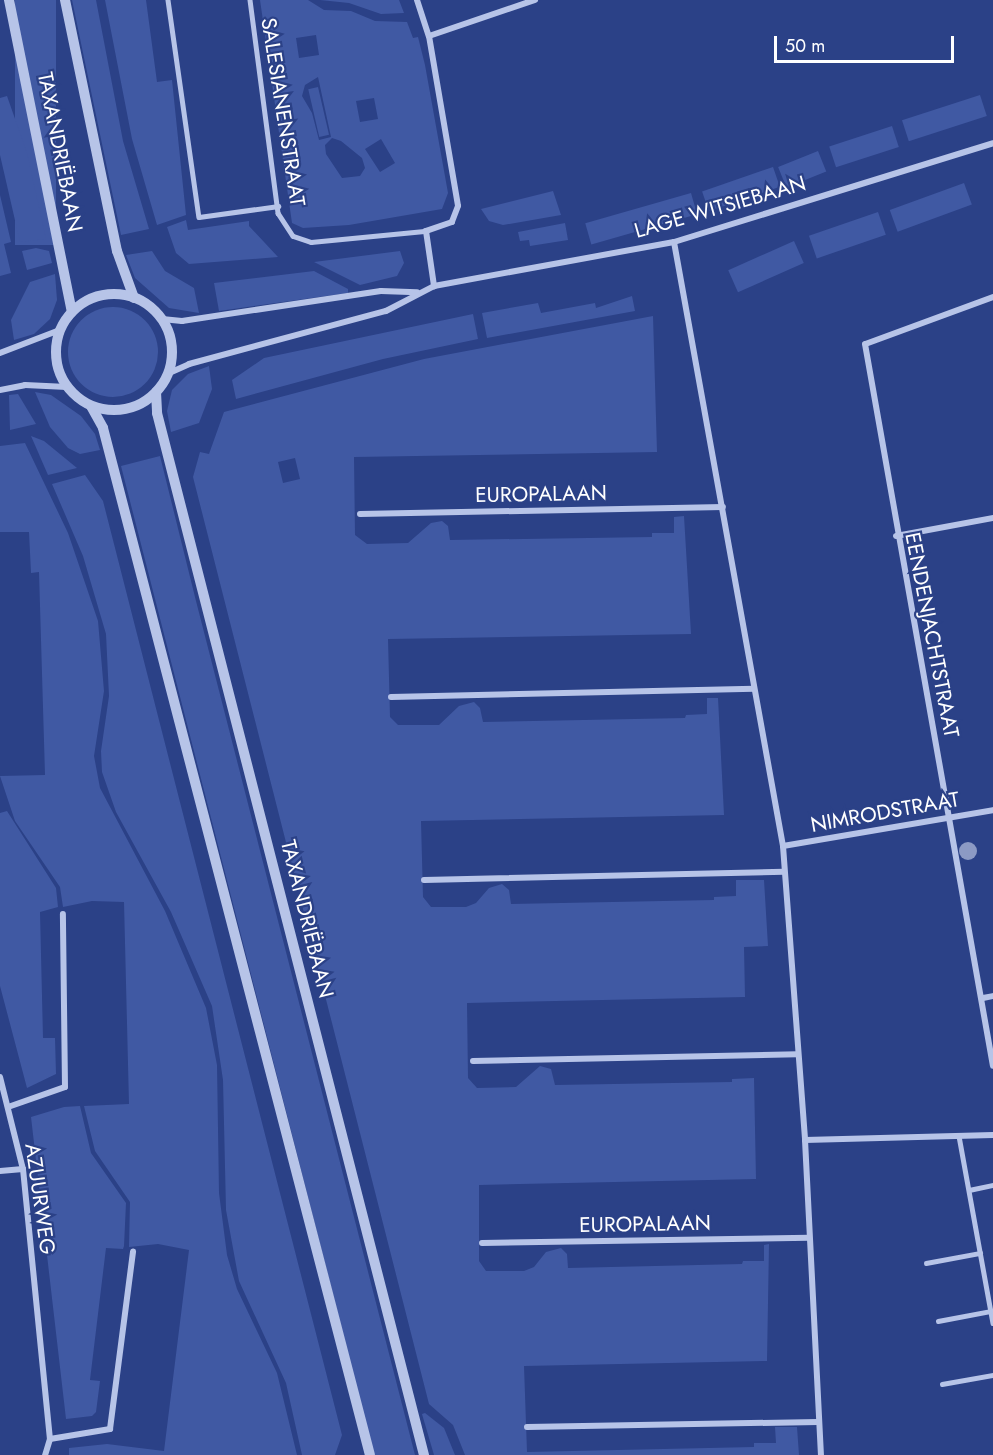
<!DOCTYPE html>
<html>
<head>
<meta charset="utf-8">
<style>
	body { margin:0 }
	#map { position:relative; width:993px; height:1455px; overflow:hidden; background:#2b4187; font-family:Jost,sans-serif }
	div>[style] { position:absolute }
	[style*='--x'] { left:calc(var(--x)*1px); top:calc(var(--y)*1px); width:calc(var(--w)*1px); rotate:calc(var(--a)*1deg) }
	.green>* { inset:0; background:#4059a3; transform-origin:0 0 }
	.round { border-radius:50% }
	.service>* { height:4.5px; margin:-2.25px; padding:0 2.25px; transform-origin:2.25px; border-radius:2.25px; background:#b7c4e8 }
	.minor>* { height:6px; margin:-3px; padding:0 3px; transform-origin:3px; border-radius:3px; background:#b7c4e8 }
	.tertiary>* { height:10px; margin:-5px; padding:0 5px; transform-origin:5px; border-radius:5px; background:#b7c4e8 }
	.tertiary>.ring { margin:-5px; padding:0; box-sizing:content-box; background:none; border:10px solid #b7c4e8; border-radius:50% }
	.trees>* { width:18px; height:18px; margin:-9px; border-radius:50%; background:#8c9ac4 }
	span { translate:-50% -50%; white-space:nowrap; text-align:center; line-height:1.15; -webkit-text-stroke:4.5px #2b4187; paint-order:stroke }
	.street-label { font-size:21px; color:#fff }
	.scale { position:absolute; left:774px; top:36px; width:180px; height:27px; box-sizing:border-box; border:3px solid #fff; border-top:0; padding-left:8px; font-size:18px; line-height:21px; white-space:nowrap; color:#fff; -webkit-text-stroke:4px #2b4187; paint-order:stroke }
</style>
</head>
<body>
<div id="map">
	<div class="green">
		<div style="left:15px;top:0;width:41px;height:245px"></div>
		<div style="clip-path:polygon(72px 0,96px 0,123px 141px,149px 229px,121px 235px)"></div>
		<div style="clip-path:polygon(105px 0,146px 0,157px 82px,172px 80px,186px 215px,157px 225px,132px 139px)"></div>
		<div style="clip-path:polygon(evenodd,260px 0,308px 0,324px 10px,351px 11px,375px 21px,407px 22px,413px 38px,418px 37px,425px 65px,448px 193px,442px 209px,349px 225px,303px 228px,292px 223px,260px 0,316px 35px,319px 55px,299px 58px,296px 38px,316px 35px,260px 0,318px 77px,331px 137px,319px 140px,312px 113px,302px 96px,305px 85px,318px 77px,260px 0,374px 98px,378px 119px,360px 122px,356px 101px,374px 98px,260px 0,332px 138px,341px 141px,362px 158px,365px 168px,360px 176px,342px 178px,326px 154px,325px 145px,332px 138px,260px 0,381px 139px,395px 163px,380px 172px,365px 149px,381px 139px)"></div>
		<div style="clip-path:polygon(320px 0,399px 0,404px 13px,381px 14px,349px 3px)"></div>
		<div style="left:318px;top:87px;width:49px;height:10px;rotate:77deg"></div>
		<div style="left:980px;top:95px;width:22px;height:82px;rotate:72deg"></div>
		<div style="clip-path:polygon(7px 96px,27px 153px,46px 239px,20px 242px,0 155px,0 98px)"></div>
		<div style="left:892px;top:126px;width:22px;height:66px;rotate:72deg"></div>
		<div style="left:818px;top:151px;width:22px;height:43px;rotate:68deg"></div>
		<div style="left:773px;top:167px;width:21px;height:75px;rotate:71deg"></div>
		<div style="left:964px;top:183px;width:23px;height:79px;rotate:70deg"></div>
		<div style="clip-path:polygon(553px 191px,561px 215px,503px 225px,489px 221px,481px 209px)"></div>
		<div style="left:691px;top:193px;width:22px;height:110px;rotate:74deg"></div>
		<div style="clip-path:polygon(0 195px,11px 242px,4px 244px,11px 273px,0 276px)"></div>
		<div style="left:878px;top:212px;width:24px;height:73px;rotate:71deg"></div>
		<div style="clip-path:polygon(186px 220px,188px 230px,249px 221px,249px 226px,278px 257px,189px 264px,176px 253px,167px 227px)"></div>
		<div style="clip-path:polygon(565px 223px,568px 240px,530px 246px,529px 240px,520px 241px,518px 232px)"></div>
		<div style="left:794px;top:241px;width:24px;height:72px;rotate:66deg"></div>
		<div style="clip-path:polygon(36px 248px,49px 251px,52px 263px,27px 270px,22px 251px)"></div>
		<div style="clip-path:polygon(152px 251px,165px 271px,194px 288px,199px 313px,169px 308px,135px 278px,126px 255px)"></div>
		<div style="clip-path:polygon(400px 251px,404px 263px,397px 276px,360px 285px,314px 262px)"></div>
		<div style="clip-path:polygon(314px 271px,348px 289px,348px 293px,219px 311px,214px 283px)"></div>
		<div style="clip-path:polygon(55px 274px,57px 300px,50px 319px,34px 334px,14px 340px,11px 320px,30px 282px)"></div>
		<div style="clip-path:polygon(632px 296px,635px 311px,487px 338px,482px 313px,538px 303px,541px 313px,595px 303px,596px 308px)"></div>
		<div class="round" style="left:68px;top:307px;width:90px;height:90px"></div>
		<div style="clip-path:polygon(473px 314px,478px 339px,383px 359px,236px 399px,232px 380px,264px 358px)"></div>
		<div style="clip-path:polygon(evenodd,653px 316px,657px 452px,354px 457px,355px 535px,367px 544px,408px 543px,431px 523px,442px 521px,448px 526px,450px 540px,652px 537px,652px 533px,674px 533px,674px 517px,684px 516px,691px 634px,388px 639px,390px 717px,398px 725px,439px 725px,459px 706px,474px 702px,480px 708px,483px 722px,685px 718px,686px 715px,707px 714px,707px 698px,718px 698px,724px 815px,421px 821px,423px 897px,431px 907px,466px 907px,476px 903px,489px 888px,502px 884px,509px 890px,511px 904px,714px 900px,714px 897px,736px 896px,736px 880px,764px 880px,768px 946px,744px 947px,745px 997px,467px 1003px,468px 1078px,477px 1088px,516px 1087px,540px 1066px,551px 1069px,555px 1085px,732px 1082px,732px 1079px,754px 1078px,756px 1179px,479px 1185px,479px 1261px,486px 1271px,524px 1271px,534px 1267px,546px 1252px,561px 1248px,567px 1254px,568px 1268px,742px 1264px,743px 1261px,764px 1261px,764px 1245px,769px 1244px,767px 1361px,524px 1366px,527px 1452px,754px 1447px,754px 1443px,776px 1443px,775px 1427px,797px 1427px,799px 1455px,465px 1455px,453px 1425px,429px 1404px,193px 477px,200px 452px,209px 454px,224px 412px,424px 359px,653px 316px,295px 458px,300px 479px,283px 483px,278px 462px,295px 458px)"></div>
		<div style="clip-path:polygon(209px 366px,212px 389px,199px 423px,171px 432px,167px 411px,172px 390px,188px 374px)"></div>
		<div style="clip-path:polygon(35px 392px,51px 395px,81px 416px,95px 434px,100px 450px,80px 454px,68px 448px,50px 427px)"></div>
		<div style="clip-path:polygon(18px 394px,36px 424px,10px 430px,9px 395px)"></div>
		<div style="clip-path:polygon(31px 436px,44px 441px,77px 468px,48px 475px)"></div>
		<div style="clip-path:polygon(25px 443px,68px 533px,98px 621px,104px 691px,94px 756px,100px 788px,165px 911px,206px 1008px,217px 1065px,219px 1193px,227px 1255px,237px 1289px,277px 1373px,297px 1455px,69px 1455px,69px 1448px,107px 1444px,164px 1451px,189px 1250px,158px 1244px,129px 1247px,130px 1202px,95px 1151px,84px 1106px,129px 1104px,124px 902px,92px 901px,63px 907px,60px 887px,15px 821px,0 776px,45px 775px,39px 572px,31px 573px,29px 532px,0 532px,0 446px)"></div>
		<div style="clip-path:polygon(160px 456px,196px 601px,415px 1455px,374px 1455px,121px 466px)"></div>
		<div style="clip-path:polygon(85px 475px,103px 501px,228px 990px,342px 1435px,335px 1455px,302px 1455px,286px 1383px,239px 1281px,226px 1210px,223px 1080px,212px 1006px,171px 912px,116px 812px,102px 772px,101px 751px,109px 696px,106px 634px,83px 556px,52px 484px)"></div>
		<div style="clip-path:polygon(7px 811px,56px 888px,58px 907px,40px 912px,43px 1038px,55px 1038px,56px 1074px,27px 1088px,0 986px,0 813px)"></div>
		<div style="clip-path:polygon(80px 1106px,91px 1153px,126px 1203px,124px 1246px,123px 1249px,106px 1248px,90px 1380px,100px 1381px,96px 1412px,92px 1416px,66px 1419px,31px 1117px,64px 1107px)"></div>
		<div style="clip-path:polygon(425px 1413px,444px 1428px,455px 1455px,434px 1455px,422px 1414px)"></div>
	</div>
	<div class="service">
		<div style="--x:168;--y:0;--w:219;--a:81.9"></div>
		<div style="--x:199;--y:217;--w:80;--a:-7.9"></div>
		<div style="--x:250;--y:0;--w:215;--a:82.5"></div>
		<div style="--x:278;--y:213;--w:27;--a:57"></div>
		<div style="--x:293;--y:236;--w:19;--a:18"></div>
		<div style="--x:311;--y:242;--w:116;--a:-5.5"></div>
		<div style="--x:959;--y:1136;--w:190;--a:79.7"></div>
		<div style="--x:969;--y:1190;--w:25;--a:-12"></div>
		<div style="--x:926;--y:1263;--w:55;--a:-10.5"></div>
		<div style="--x:938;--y:1321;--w:54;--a:-10.7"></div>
		<div style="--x:942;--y:1384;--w:52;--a:-10"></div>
	</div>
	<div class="minor">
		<div style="--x:417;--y:0;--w:38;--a:72"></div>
		<div style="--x:429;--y:36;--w:172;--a:80.3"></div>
		<div style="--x:458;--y:206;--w:17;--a:111"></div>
		<div style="--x:452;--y:222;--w:28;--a:161"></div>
		<div style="--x:426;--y:231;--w:56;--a:81.7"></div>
		<div style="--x:429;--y:36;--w:112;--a:-18.8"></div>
		<div style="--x:674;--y:242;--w:614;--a:79.77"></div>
		<div style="--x:783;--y:846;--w:295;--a:85.7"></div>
		<div style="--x:805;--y:1140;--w:315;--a:87.1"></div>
		<div style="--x:993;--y:297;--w:136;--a:159.8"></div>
		<div style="--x:865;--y:344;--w:733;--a:79.95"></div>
		<div style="--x:162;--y:319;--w:20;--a:6"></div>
		<div style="--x:182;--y:321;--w:201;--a:-8.6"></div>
		<div style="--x:381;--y:291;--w:36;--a:2"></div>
		<div style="--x:0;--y:353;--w:64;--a:-21"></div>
		<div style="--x:167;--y:374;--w:24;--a:-24"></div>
		<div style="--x:189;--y:364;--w:204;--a:-15.1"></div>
		<div style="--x:386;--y:311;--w:54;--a:-27.5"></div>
		<div style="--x:434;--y:286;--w:244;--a:-10.4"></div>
		<div style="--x:674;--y:242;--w:334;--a:-17.2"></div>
		<div style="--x:0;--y:390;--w:25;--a:-11"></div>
		<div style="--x:25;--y:385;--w:42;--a:2.7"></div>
		<div style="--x:360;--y:514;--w:363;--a:-1.1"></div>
		<div style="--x:896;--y:536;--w:99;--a:-10.5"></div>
		<div style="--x:391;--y:697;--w:363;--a:-1.3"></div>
		<div style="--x:783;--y:846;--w:213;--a:-9.7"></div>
		<div style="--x:424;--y:880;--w:360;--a:-1.3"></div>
		<div style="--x:983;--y:998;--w:10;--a:-11"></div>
		<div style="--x:473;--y:1061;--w:324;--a:-1.2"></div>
		<div style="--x:0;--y:1077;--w:95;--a:76"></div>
		<div style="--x:23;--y:1169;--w:271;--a:84.3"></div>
		<div style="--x:50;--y:1439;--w:17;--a:107"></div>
		<div style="--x:8;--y:1107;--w:60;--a:-19.3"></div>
		<div style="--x:65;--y:1087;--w:173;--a:-90.7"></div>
		<div style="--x:805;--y:1140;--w:188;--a:-1.5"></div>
		<div style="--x:0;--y:1171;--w:23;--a:-5"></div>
		<div style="--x:482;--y:1243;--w:327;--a:-0.9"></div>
		<div style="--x:527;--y:1427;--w:291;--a:-1"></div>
		<div style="--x:50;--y:1439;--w:61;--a:-9.5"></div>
		<div style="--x:110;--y:1429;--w:179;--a:-82.6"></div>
	</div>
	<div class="tertiary">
		<div style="--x:9;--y:0;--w:318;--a:78.6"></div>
		<div style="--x:65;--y:0;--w:256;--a:78.3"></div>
		<div style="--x:117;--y:251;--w:50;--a:70.1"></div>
		<div class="ring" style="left:56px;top:294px;width:106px;height:106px"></div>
		<div style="--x:156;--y:392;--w:21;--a:87"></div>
		<div style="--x:157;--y:413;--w:1076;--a:75.63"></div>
		<div style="--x:91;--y:406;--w:25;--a:61"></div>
		<div style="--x:103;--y:428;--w:1061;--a:75.43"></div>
	</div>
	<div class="trees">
		<div style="left:968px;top:851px"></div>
	</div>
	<div class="street-label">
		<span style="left:283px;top:112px;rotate:81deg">SALESIANENSTRAAT</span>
		<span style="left:60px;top:152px;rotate:79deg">TAXANDRIËBAAN</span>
		<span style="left:720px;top:207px;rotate:-16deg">LAGE WITSIEBAAN</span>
		<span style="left:541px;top:494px;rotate:-1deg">EUROPALAAN</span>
		<span style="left:932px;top:635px;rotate:79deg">EENDENJACHTSTRAAT</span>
		<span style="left:885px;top:812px;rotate:-10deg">NIMRODSTRAAT</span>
		<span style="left:307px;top:919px;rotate:76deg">TAXANDRIËBAAN</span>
		<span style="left:40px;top:1199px;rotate:82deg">AZUURWEG</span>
		<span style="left:645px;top:1224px;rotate:-1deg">EUROPALAAN</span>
	</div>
	<div class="scale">50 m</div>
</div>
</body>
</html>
